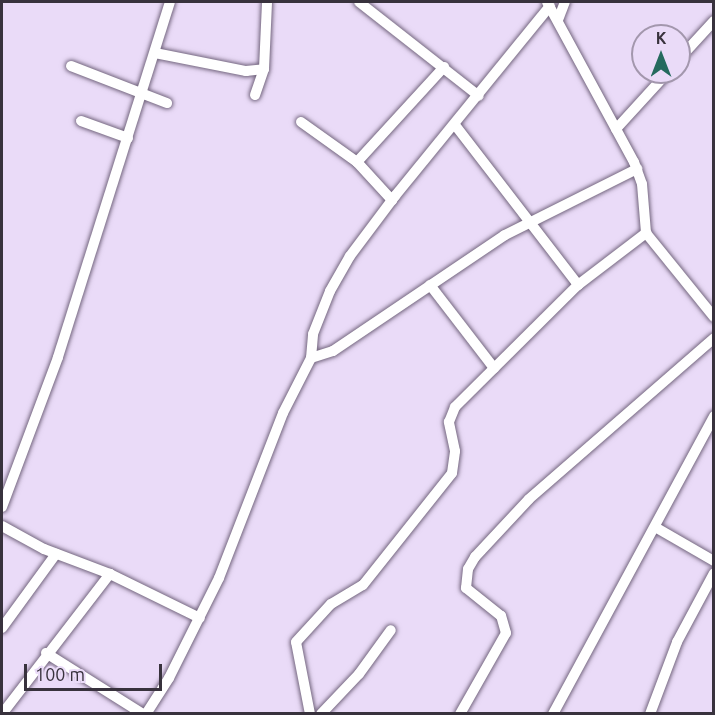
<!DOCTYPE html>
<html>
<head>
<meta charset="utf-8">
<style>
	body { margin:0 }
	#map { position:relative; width:715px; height:715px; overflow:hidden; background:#eadbf8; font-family:Ubuntu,sans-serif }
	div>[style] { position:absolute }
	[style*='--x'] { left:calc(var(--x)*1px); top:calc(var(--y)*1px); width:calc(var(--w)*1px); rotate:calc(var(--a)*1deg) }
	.roads { filter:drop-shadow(0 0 2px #74667f) drop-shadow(0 0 2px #74667f) }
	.street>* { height:10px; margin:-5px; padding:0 5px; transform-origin:5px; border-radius:5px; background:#fff }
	span { translate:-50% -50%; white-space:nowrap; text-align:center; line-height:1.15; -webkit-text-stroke:4.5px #eadbf8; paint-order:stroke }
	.frame { position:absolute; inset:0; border:3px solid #38323d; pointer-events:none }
	.north { position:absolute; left:631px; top:24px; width:60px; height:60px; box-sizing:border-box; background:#eadbf8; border:2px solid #a397ad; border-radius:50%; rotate:0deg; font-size:16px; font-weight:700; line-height:24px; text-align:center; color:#38323d }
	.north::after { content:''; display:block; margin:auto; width:21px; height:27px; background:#256a5e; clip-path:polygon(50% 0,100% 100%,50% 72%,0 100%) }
	.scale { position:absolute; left:24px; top:664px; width:138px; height:27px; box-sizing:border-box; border:3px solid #38323d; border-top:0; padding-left:8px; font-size:18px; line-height:21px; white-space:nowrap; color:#38323d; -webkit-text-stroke:4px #eadbf8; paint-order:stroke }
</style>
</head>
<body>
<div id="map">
	<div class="roads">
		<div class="street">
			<div style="--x:359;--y:2;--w:152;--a:38.1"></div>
			<div style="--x:547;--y:2;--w:182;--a:61.5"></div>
			<div style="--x:634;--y:162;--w:23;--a:70"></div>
			<div style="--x:642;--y:184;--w:49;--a:85.3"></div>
			<div style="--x:646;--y:233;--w:108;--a:51"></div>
			<div style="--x:558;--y:20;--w:19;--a:-69"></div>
			<div style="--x:155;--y:53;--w:93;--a:11.2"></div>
			<div style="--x:246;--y:71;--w:18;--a:-6"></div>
			<div style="--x:679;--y:59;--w:52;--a:-47.4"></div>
			<div style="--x:71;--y:66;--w:103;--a:21.1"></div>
			<div style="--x:255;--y:95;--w:28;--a:-71"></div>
			<div style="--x:264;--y:69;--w:67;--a:-87.4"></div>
			<div style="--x:81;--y:121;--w:50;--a:19.9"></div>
			<div style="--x:301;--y:122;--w:69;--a:35.5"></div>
			<div style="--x:357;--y:162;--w:52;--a:47.4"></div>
			<div style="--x:455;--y:125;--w:202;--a:52.4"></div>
			<div style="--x:616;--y:129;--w:77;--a:-47.6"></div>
			<div style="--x:357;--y:162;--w:129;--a:-47.5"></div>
			<div style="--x:430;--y:285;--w:105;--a:52.4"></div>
			<div style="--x:311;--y:358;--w:23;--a:-18"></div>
			<div style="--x:333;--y:351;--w:207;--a:-34"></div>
			<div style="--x:505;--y:235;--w:148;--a:-26.6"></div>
			<div style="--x:2;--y:507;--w:160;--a:-69.5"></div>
			<div style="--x:58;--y:357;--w:372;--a:-72.5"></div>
			<div style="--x:2;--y:526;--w:48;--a:28.7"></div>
			<div style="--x:44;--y:549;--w:71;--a:20.7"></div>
			<div style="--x:110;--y:574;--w:100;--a:26.1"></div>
			<div style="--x:655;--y:527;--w:68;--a:30"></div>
			<div style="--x:2;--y:628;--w:92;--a:-53.9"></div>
			<div style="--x:46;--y:653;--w:115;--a:32.2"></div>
			<div style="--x:2;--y:714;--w:177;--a:-52.4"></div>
			<div style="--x:146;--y:714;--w:43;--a:-57.4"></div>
			<div style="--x:169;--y:678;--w:112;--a:-63.4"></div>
			<div style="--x:219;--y:578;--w:177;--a:-68.8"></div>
			<div style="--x:283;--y:413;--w:62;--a:-63"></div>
			<div style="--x:311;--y:358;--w:24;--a:-85"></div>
			<div style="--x:313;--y:334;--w:46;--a:-68.4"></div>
			<div style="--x:330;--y:291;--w:40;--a:-60.3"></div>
			<div style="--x:350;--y:256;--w:75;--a:-53.1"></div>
			<div style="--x:395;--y:196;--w:245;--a:-50.8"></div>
			<div style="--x:310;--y:714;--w:73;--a:-101"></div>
			<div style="--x:296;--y:642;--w:52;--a:-47.4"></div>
			<div style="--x:331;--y:604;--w:37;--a:-31"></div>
			<div style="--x:363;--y:585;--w:143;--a:-51.5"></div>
			<div style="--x:452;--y:473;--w:22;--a:-82"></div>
			<div style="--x:455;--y:451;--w:30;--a:-102"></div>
			<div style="--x:449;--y:422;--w:16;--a:-68"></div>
			<div style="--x:455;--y:407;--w:173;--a:-44.8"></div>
			<div style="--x:578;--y:285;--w:86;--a:-37.4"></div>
			<div style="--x:321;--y:714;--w:55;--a:-46.5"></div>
			<div style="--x:359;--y:674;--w:54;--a:-54"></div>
			<div style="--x:460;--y:714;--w:93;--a:-60.4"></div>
			<div style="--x:506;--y:633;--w:18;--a:-106"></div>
			<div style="--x:501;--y:616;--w:45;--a:-141.3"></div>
			<div style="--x:466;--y:588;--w:19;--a:-84"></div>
			<div style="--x:468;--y:569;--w:14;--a:-60"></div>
			<div style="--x:475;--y:557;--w:79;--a:-47"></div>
			<div style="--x:529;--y:499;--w:245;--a:-41"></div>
			<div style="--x:553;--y:714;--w:339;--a:-61.6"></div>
			<div style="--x:650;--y:714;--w:77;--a:-69.4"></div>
			<div style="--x:677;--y:642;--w:78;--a:-61.8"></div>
		</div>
	</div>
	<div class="frame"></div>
	<div class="north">K</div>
	<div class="scale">100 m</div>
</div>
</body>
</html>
